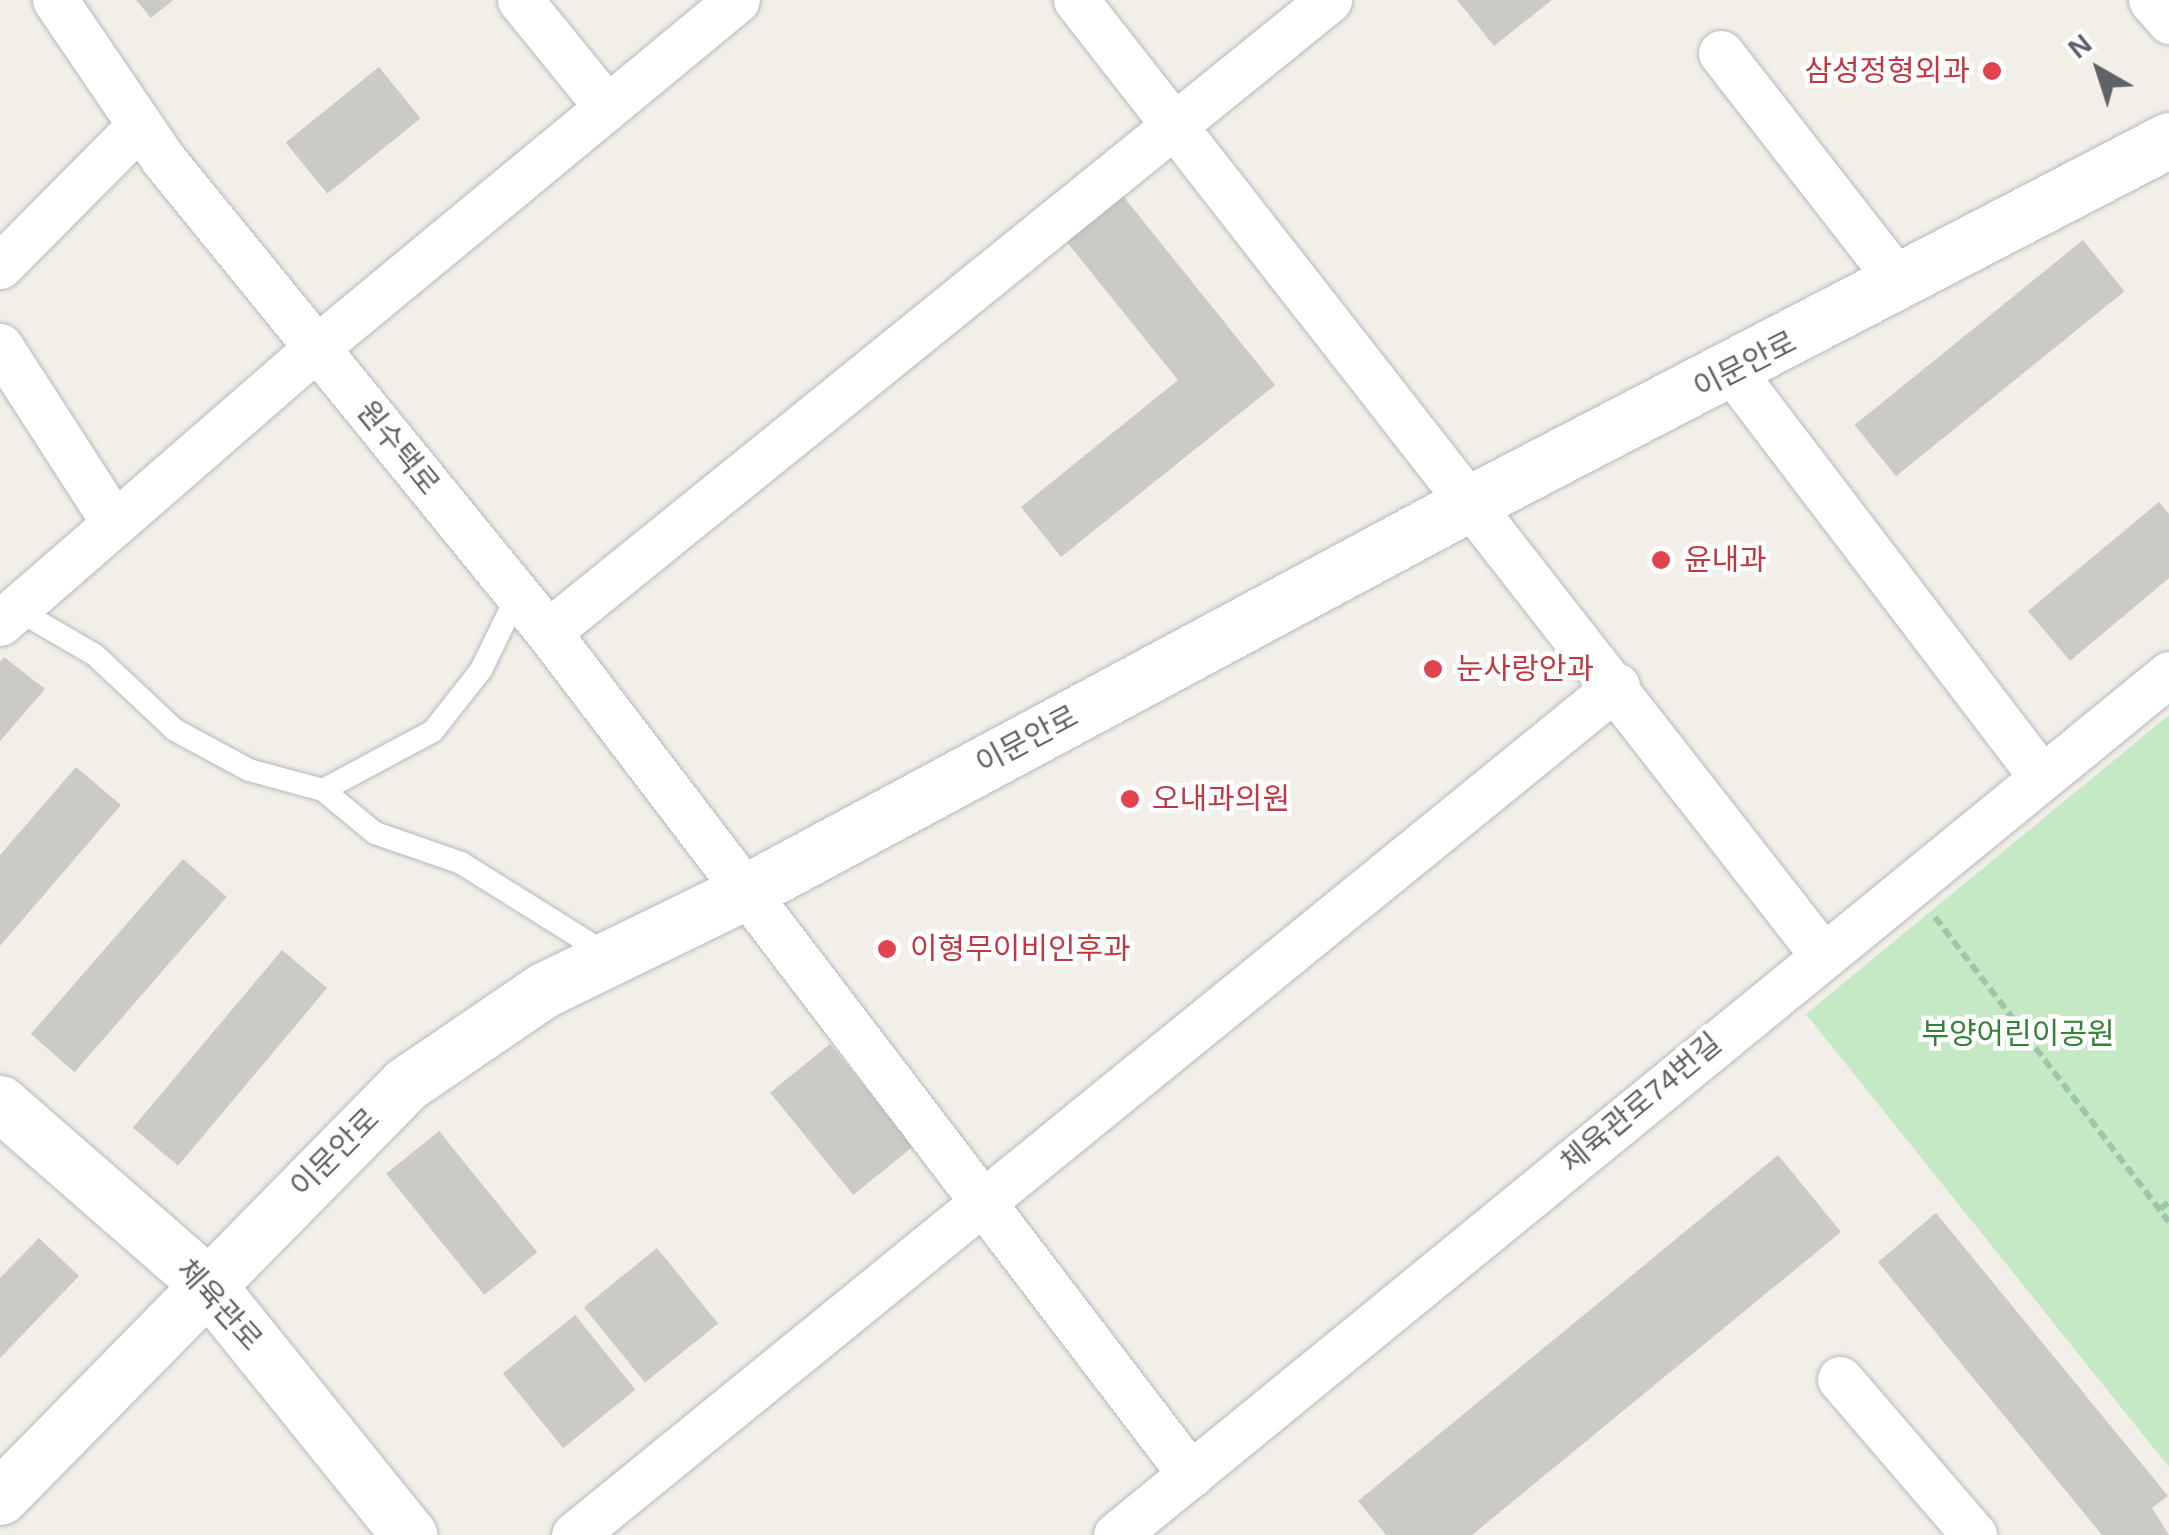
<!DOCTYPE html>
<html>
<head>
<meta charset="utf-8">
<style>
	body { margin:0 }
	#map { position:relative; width:2169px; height:1535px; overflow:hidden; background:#f1efe8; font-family:Arial,"Noto Sans KR",sans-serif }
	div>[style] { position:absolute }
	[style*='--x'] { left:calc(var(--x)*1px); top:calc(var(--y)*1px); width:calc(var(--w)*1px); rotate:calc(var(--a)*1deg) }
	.green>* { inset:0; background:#c5e8c5 }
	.building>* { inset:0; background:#cccac5; transform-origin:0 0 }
	.path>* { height:6px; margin-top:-3px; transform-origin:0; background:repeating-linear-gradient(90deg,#9cc7a9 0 10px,transparent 0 15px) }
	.roads { filter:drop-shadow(0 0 2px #b5b8bc) drop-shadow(0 0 2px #b5b8bc) }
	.service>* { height:22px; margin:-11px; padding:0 11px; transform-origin:11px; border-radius:11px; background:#fff }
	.minor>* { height:45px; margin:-22.5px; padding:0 22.5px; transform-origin:22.5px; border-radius:22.5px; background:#fff }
	.tertiary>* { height:55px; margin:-27.5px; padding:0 27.5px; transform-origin:27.5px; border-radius:27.5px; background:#fff }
	.dots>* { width:28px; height:28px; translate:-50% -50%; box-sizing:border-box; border:5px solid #fff; border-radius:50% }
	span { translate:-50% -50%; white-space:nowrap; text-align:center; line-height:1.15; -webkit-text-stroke:9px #fff; paint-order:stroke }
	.health-label { font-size:30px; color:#be3a42 }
	.right { translate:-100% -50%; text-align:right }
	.left { translate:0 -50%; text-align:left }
	.street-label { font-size:30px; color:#5f6368 }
	.park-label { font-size:30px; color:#348238 }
	.north { position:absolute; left:2049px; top:20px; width:100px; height:100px; -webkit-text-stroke:8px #fff; paint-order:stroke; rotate:321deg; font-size:28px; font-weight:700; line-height:40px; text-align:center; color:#5f6368 }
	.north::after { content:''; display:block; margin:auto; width:35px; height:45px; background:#5f6368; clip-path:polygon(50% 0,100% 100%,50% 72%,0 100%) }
</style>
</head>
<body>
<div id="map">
	<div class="green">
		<div style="clip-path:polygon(2169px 715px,2169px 1467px,1806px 1014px)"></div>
	</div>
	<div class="building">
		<div style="clip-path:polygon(136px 0,173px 0,151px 18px)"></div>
		<div style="clip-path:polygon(1457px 0,1552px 0,1494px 46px)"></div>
		<div style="left:379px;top:67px;width:66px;height:120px;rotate:51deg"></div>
		<div style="clip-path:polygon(1123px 196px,1275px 385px,1061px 557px,1021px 507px,1178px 380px,1066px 241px)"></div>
		<div style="left:2083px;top:240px;width:66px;height:294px;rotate:51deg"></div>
		<div style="clip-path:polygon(2159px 502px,2169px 514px,2169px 578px,2070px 661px,2028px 611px)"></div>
		<div style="clip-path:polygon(4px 657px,45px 689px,0 741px,0 662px)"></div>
		<div style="clip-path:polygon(76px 767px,121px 805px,0 946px,0 855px)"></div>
		<div style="left:183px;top:859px;width:58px;height:232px;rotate:41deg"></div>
		<div style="left:282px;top:950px;width:59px;height:232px;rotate:40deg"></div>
		<div style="left:830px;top:1044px;width:132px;height:77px;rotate:51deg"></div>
		<div style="left:439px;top:1131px;width:156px;height:68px;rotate:51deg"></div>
		<div style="clip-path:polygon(1778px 1155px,1841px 1232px,1472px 1535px,1386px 1535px,1358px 1501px)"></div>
		<div style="clip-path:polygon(1936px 1213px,2168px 1496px,2152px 1508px,2169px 1535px,2102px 1535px,1878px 1262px)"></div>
		<div style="clip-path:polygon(39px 1238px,79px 1276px,0 1358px,0 1278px)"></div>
		<div style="left:657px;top:1248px;width:97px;height:94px;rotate:51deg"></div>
		<div style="left:575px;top:1315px;width:96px;height:93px;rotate:51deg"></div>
	</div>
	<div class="path">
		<div style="--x:1935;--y:917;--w:384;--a:52.5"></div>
		<div style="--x:2160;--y:1209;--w:11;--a:-38"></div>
	</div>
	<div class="roads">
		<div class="service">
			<div style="--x:16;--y:609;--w:91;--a:30.2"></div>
			<div style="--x:95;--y:655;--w:110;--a:43.2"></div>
			<div style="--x:175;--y:730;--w:84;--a:28.4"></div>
			<div style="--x:249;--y:770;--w:77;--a:15.1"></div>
			<div style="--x:323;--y:790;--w:67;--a:39.6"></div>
			<div style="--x:375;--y:833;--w:91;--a:19.2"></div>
			<div style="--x:461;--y:863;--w:176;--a:32"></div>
			<div style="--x:323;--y:790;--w:125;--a:-28.2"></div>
			<div style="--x:433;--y:731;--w:78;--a:-51.8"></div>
			<div style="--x:481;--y:670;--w:85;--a:-64"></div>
		</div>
		<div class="minor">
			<div style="--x:55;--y:0;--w:192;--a:55.8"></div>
			<div style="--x:163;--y:159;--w:610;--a:50.86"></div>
			<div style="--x:548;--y:632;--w:1060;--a:52.67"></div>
			<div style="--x:520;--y:0;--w:136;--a:50.9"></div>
			<div style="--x:1076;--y:0;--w:1211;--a:51.98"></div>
			<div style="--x:2151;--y:0;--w:28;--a:49"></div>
			<div style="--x:1721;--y:53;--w:291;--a:52.1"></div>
			<div style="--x:0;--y:266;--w:197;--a:-45.2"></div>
			<div style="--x:0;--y:346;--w:211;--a:57.2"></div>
			<div style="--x:1733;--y:372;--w:507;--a:52.7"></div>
			<div style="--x:0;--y:623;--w:419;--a:-41"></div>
			<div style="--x:316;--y:348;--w:546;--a:-39.58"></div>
			<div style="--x:548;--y:632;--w:1005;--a:-38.98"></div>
			<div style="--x:1840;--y:1379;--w:206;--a:49.3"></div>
			<div style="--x:574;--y:1535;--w:1345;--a:-39.15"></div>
			<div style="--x:1116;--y:1535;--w:1360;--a:-39.27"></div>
		</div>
		<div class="tertiary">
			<div style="--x:0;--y:1103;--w:274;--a:41.1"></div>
			<div style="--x:206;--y:1283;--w:324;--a:51.1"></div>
			<div style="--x:0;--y:1497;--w:579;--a:-45.49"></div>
			<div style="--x:406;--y:1084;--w:167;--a:-34.3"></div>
			<div style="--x:544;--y:990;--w:228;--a:-26"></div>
			<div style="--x:749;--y:890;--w:821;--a:-28.22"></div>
			<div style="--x:1472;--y:502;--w:785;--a:-27.45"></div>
		</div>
	</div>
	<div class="dots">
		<div style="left:1992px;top:71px;background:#e0444e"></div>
		<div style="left:1661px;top:560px;background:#e0444e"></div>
		<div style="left:1433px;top:669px;background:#e0444e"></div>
		<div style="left:1130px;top:799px;background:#e0444e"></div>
		<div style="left:887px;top:949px;background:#e0444e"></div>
	</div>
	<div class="health-label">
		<span class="right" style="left:1970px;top:71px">삼성정형외과</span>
		<span class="left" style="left:1684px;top:560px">윤내과</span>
		<span class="left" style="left:1456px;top:669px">눈사랑안과</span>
		<span class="left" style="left:1152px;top:799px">오내과의원</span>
		<span class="left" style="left:910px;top:949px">이형무이비인후과</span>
	</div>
	<div class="street-label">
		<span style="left:1745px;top:365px;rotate:-27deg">이문안로</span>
		<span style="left:398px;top:448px;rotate:51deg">원수택로</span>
		<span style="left:1027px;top:740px;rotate:-28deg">이문안로</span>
		<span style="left:1641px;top:1103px;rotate:-40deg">체육관로74번길</span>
		<span style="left:335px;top:1153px;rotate:-45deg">이문안로</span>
		<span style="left:219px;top:1305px;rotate:48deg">체육관로</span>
	</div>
	<div class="park-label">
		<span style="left:2018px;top:1034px">부양어린이공원</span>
	</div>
	<div class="north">N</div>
</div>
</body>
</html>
